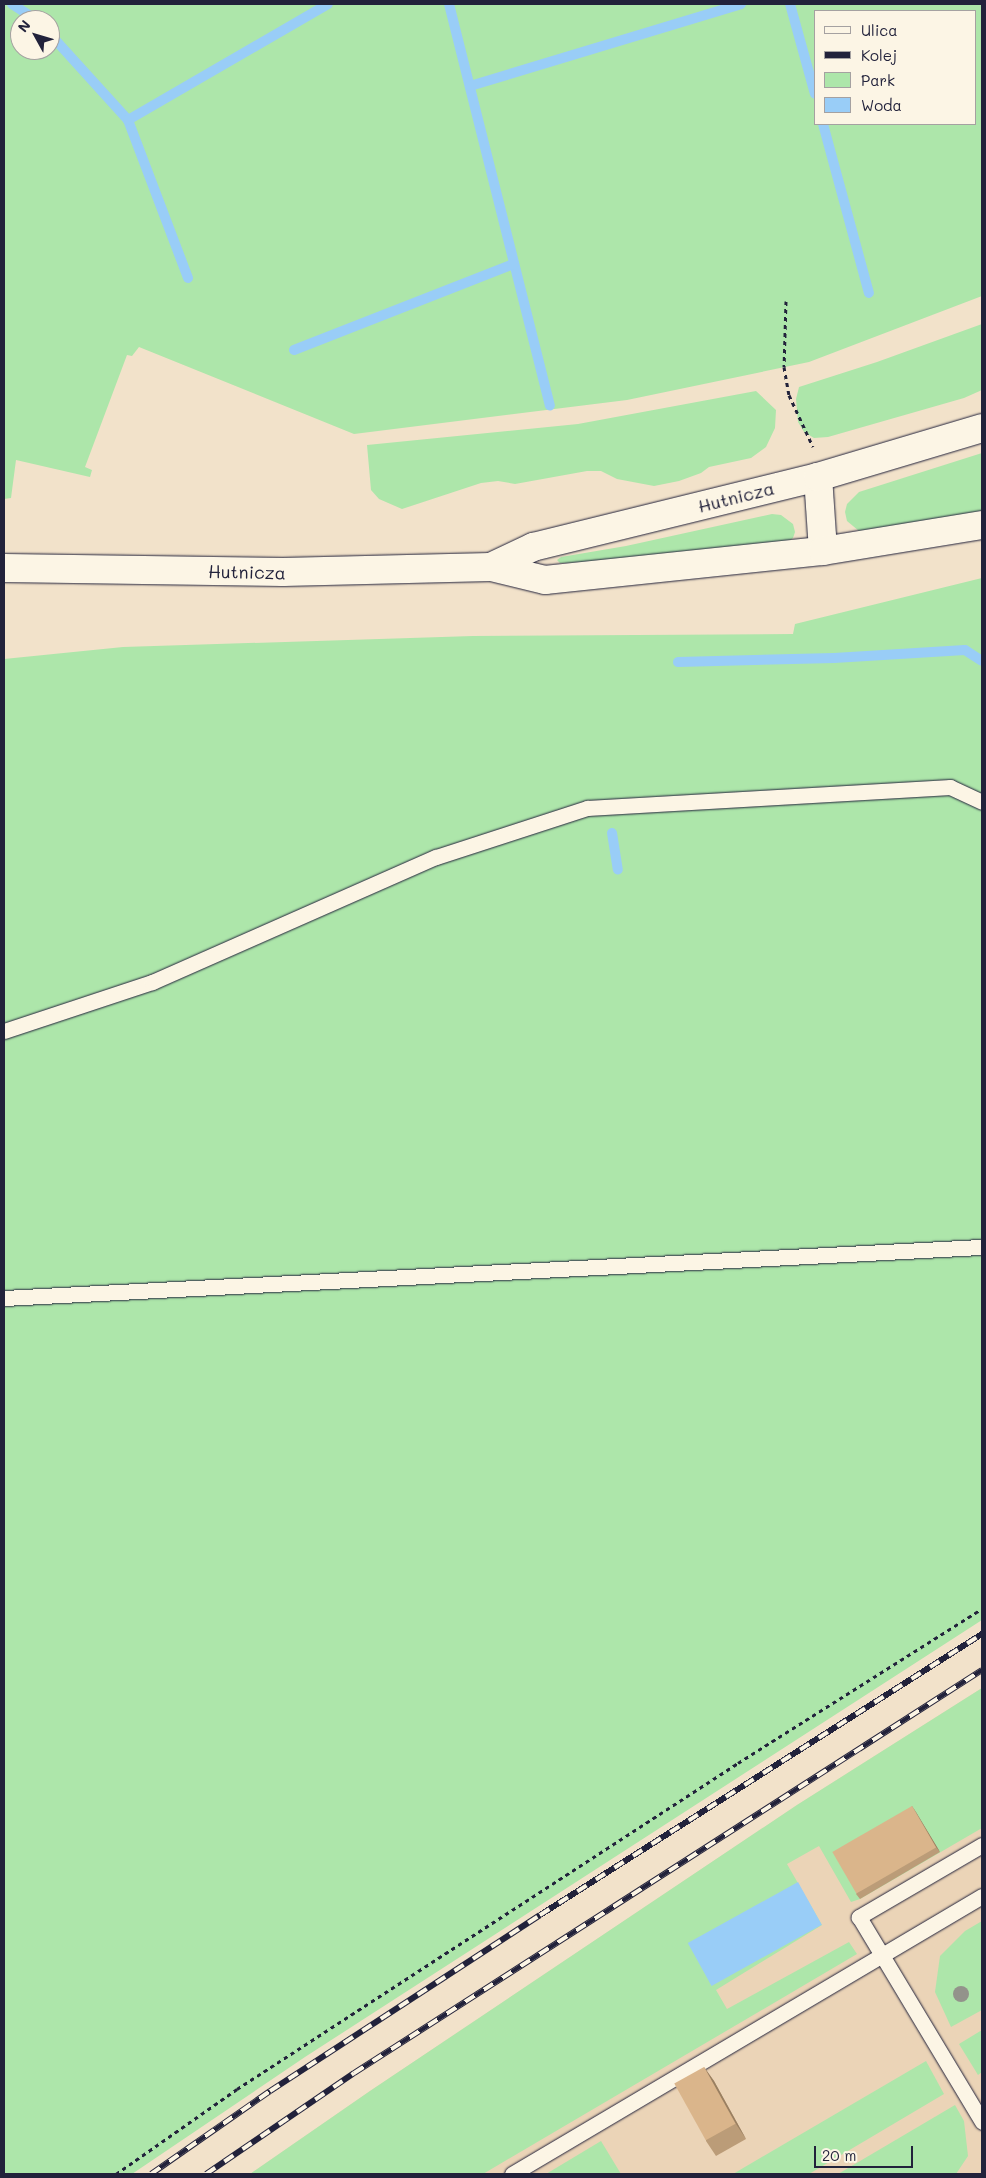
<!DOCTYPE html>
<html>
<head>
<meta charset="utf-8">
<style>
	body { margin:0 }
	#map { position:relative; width:986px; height:2178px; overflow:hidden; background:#f2e2ca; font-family:Mali,sans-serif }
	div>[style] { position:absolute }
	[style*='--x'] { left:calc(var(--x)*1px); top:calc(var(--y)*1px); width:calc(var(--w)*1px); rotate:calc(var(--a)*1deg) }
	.built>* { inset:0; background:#ebd4b7 }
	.green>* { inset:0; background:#ade6aa }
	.water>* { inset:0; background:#99cdf7; transform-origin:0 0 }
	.stream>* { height:10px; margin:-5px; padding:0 5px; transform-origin:5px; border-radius:5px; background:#99cdf7 }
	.path>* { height:3px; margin-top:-1.5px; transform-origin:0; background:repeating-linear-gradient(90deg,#22223b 0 4px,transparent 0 8px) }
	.roads { filter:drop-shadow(0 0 1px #22223b) drop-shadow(0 0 1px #22223b) }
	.lane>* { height:15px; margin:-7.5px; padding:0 7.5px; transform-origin:7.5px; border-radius:7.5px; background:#fcf5e5 }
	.secondary>* { height:28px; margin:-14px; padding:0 14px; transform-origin:14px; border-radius:14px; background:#fcf5e5 }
	.rail>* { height:5.5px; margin-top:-2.75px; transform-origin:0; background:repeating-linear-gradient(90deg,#fcf5e5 0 11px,#22223b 0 22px); box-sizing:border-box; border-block:1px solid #22223b }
	.trees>* { width:16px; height:16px; margin:-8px; border-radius:50%; background:#93938b }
	.wall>* { inset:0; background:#bb9c78 }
	.shaded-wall>* { inset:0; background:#997f61 }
	.building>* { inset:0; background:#dab58b; transform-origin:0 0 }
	span { translate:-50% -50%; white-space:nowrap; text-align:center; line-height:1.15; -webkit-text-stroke:4px #fcf5e5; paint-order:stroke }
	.street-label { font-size:18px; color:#22223b }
	.frame { position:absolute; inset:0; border:5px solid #22223b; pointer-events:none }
	.legend { position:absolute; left:814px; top:10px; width:162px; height:115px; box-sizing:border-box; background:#fcf5e5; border:1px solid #a5a1a1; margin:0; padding:6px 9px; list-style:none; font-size:15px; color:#22223b }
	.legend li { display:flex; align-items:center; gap:10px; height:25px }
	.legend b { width:25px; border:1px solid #a5a1a1 }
	.north { position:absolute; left:10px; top:10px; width:50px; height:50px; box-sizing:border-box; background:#fcf5e5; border:1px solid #a5a1a1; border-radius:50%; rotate:309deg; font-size:14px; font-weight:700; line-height:20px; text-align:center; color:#22223b }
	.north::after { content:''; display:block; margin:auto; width:18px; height:22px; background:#22223b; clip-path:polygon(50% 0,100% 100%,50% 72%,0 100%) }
	.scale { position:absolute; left:814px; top:2146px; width:99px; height:22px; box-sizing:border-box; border:2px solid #22223b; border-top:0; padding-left:6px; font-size:15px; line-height:18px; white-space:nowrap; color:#22223b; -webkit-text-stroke:4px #fcf5e5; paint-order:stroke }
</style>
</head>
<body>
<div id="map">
	<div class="built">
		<div style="clip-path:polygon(982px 1688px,982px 2174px,250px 2174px,370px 2091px,797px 1805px)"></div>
	</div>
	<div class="green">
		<div style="clip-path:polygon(evenodd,4px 4px,982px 4px,982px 296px,809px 362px,627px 400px,354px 434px,139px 347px,132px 356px,127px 355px,85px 467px,92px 470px,90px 477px,16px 460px,11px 498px,4px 499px,4px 4px,975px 11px,975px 124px,815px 124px,815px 11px,975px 11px,4px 4px,20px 20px,50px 20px,50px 50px,20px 50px,20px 20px)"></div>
		<div style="clip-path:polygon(982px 324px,982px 390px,964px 398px,828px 437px,814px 438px,804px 432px,798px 422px,796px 399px,799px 387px,877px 362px)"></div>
		<div style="clip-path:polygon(756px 391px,776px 410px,775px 428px,766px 447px,751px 458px,709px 467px,701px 473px,679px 481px,654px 486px,617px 479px,601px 471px,587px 471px,515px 484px,498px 481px,481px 483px,402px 509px,379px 499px,371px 490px,367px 445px,578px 424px)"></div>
		<div style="clip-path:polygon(982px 453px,982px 511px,958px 517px,859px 531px,847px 521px,845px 512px,847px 504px,859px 492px)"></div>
		<div style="clip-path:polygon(772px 514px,781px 515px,793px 524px,795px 532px,793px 538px,787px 543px,612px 562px,560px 563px,557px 560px,561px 557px,626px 546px)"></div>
		<div style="clip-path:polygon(982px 578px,982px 1620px,305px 2057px,132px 2174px,4px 2174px,4px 659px,123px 647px,473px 636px,793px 634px,795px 624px)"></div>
		<div style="clip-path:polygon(982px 1688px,982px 1828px,860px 1899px,851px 1902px,819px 1846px,787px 1864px,822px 1925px,716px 1990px,727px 2009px,849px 1942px,857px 1954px,483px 2174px,250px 2174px,370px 2091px,797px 1805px)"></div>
		<div style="clip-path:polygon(982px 1921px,982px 2010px,951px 2027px,935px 1992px,940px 1956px,965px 1931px)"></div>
		<div style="clip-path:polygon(982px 2030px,982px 2072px,978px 2075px,959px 2044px)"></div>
		<div style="clip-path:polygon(926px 2061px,944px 2094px,809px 2174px,733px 2174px)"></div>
		<div style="clip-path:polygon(955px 2105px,964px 2121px,968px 2156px,956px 2174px,838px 2174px)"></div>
		<div style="clip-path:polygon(601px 2141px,621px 2174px,546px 2174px)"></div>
	</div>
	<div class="water">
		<div style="left:798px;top:1882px;width:49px;height:126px;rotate:61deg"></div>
	</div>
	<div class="stream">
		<div style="--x:12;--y:4;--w:30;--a:33"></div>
		<div style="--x:449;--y:4;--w:414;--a:75.9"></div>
		<div style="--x:790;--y:4;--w:93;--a:74.5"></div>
		<div style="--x:50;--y:34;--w:116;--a:47.8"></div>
		<div style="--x:128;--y:120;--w:169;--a:69.2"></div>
		<div style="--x:470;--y:86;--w:283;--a:-16.8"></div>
		<div style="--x:128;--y:120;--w:231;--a:-30.1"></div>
		<div style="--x:823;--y:124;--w:175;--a:74.8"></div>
		<div style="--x:294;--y:350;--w:236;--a:-21.4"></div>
		<div style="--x:678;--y:662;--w:156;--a:-1.5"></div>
		<div style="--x:834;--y:658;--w:131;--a:-3.5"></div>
		<div style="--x:965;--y:650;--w:20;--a:33"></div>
		<div style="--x:612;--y:833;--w:37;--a:81"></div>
	</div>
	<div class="path">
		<div style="--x:786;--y:301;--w:66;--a:91.7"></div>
		<div style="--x:784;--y:367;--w:28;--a:80"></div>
		<div style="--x:789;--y:395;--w:57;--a:65.2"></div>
		<div style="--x:116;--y:2174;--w:148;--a:-35.1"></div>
		<div style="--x:237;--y:2089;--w:598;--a:-33.05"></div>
		<div style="--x:738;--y:1763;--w:289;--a:-32.3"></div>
	</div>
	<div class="roads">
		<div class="lane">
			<div style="--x:4;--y:1031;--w:156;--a:-18.3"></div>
			<div style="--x:152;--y:982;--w:310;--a:-23.8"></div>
			<div style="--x:436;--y:857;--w:159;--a:-18"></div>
			<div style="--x:587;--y:808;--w:364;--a:-3.3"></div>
			<div style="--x:950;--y:787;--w:35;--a:25"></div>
			<div style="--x:4;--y:1298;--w:979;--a:-2.99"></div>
			<div style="--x:982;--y:1845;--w:143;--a:149.7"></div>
			<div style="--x:859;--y:1917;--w:239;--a:59"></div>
			<div style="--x:512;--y:2174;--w:546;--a:-30.6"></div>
		</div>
		<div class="secondary">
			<div style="--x:818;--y:477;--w:74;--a:86.1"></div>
			<div style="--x:491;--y:567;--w:47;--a:-25.5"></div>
			<div style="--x:533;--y:547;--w:293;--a:-13.8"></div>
			<div style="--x:818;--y:477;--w:171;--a:-16.6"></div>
			<div style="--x:4;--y:568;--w:279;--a:0.8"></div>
			<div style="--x:283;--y:572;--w:208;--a:-1.4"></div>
			<div style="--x:491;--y:567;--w:56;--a:13.5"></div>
			<div style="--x:545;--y:580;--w:280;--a:-6"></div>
			<div style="--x:823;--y:551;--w:161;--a:-9.3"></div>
		</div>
	</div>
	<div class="rail">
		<div style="--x:151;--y:2174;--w:145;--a:-34.9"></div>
		<div style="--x:270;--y:2091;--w:322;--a:-33.1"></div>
		<div style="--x:540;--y:1915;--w:524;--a:-32.45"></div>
		<div style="--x:206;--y:2174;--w:179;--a:-34.3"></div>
		<div style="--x:354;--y:2073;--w:746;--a:-32.69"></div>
	</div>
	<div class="trees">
		<div style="left:961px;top:1994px"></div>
	</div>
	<div class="wall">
		<div style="clip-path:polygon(912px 1806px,940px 1852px,860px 1899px,856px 1894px)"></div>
		<div style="clip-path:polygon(704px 2067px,714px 2081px,746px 2139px,716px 2156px,706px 2141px)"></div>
	</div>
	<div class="shaded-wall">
		<div style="clip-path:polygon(912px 1806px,916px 1812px,940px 1852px,936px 1847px)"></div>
		<div style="clip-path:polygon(704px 2067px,714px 2081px,746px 2139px,736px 2124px)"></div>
	</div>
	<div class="building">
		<div style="left:912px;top:1806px;width:48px;height:92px;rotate:60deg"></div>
		<div style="left:704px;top:2067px;width:65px;height:34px;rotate:61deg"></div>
	</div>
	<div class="street-label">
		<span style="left:736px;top:497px;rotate:-14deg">Hutnicza</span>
		<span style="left:247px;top:572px;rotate:1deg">Hutnicza</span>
	</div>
	<div class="frame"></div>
	<ul class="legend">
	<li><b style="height:6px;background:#fcf5e5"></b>Ulica</li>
	<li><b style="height:6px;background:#22223b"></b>Kolej</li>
	<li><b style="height:14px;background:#ade6aa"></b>Park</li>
	<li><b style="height:14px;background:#99cdf7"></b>Woda</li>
	</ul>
	<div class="north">N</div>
	<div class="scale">20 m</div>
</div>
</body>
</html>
